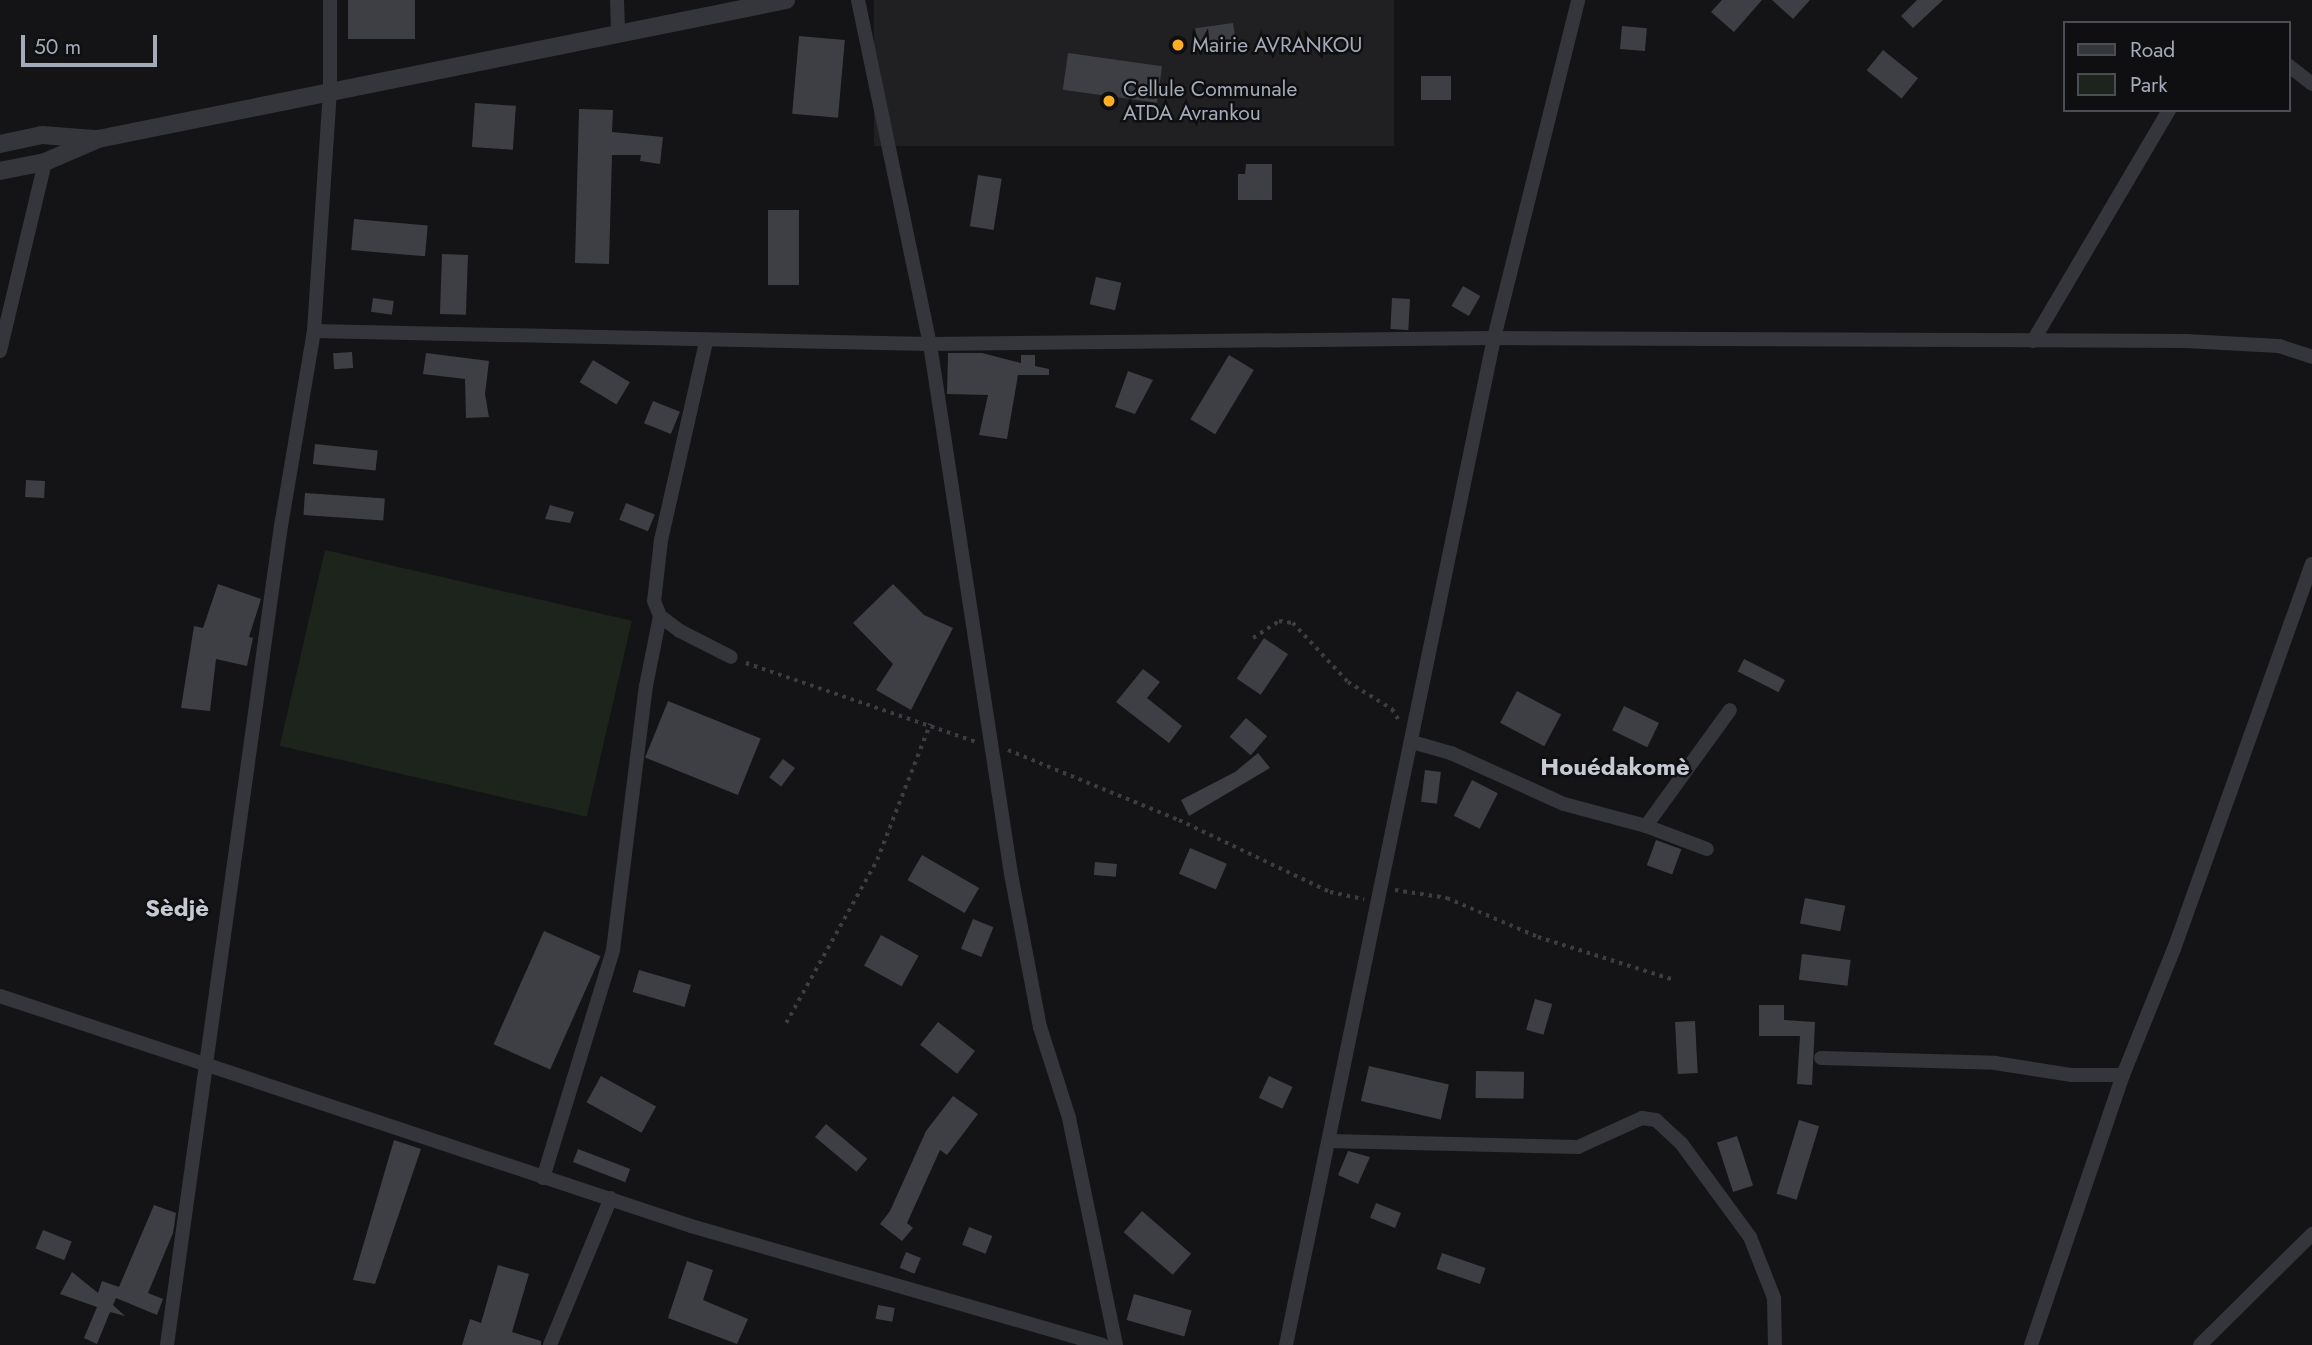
<!DOCTYPE html>
<html>
<head>
<meta charset="utf-8">
<style>
	body { margin:0 }
	#map { position:relative; width:2312px; height:1345px; overflow:hidden; background:#141416; font-family:Jost,sans-serif }
	div>[style] { position:absolute }
	[style*='--x'] { left:calc(var(--x)*1px); top:calc(var(--y)*1px); width:calc(var(--w)*1px); rotate:calc(var(--a)*1deg) }
	.built>* { inset:0; background:#202023; transform-origin:0 0 }
	.green>* { inset:0; background:#1c241c; transform-origin:0 0 }
	.building>* { inset:0; background:#3e3f44; transform-origin:0 0 }
	.path>* { height:3.5px; margin-top:-1.75px; transform-origin:0; background:repeating-linear-gradient(90deg,#3a3d42 0 3.5px,transparent 0 8.5px) }
	.minor>* { height:14px; margin:-7px; padding:0 7px; transform-origin:7px; border-radius:7px; background:#34363b }
	.tertiary>* { height:18px; margin:-9px; padding:0 9px; transform-origin:9px; border-radius:9px; background:#34363b }
	.dots>* { width:19px; height:19px; translate:-50% -50%; box-sizing:border-box; border:4px solid #0f0f11; border-radius:50% }
	span { translate:-50% -50%; white-space:nowrap; text-align:center; line-height:1.15; -webkit-text-stroke:5px #0f0f11; paint-order:stroke }
	.poi-label { font-size:21px; color:#a4abb8 }
	.left { translate:0 -50%; text-align:left }
	.quarter-label { font-size:24px; color:#c6cad3; font-weight:700 }
	.legend { position:absolute; left:2063px; top:21px; width:228px; height:91px; box-sizing:border-box; background:#0f0f11; border:2px solid #4b4d54; margin:0; padding:9px 12px; list-style:none; font-size:21px; color:#a4abb8 }
	.legend li { display:flex; align-items:center; gap:14px; height:35px }
	.legend b { width:35px; border:2px solid #4b4d54 }
	.scale { position:absolute; left:21px; top:35px; width:136px; height:32px; box-sizing:border-box; border:4px solid #a4abb8; border-top:0; padding-left:9px; font-size:21px; line-height:24px; white-space:nowrap; color:#a4abb8; -webkit-text-stroke:5px #0f0f11; paint-order:stroke }
</style>
</head>
<body>
<div id="map">
	<div class="built">
		<div style="left:874px;top:0;width:520px;height:146px"></div>
	</div>
	<div class="green">
		<div style="left:325px;top:550px;width:315px;height:201px;rotate:13deg"></div>
	</div>
	<div class="building">
		<div style="left:348px;top:0;width:67px;height:39px"></div>
		<div style="clip-path:polygon(1722px 0,1762px 0,1734px 32px,1711px 12px)"></div>
		<div style="clip-path:polygon(1772px 0,1810px 0,1793px 19px)"></div>
		<div style="clip-path:polygon(1917px 0,1943px 0,1913px 28px,1901px 16px)"></div>
		<div style="left:1233px;top:23px;width:21px;height:38px;rotate:82deg"></div>
		<div style="left:1622px;top:26px;width:25px;height:23px;rotate:5deg"></div>
		<div style="left:799px;top:36px;width:46px;height:78px;rotate:5deg"></div>
		<div style="left:1883px;top:50px;width:45px;height:26px;rotate:39deg"></div>
		<div style="left:1068px;top:53px;width:95px;height:37px;rotate:8deg"></div>
		<div style="left:1421px;top:76px;width:30px;height:24px"></div>
		<div style="left:475px;top:103px;width:41px;height:44px;rotate:4deg"></div>
		<div style="clip-path:polygon(579px 109px,613px 110px,612px 132px,663px 137px,660px 164px,640px 161px,641px 155px,612px 155px,609px 264px,575px 263px)"></div>
		<div style="clip-path:polygon(1246px 164px,1272px 164px,1272px 200px,1238px 200px,1238px 174px,1245px 174px)"></div>
		<div style="left:978px;top:175px;width:24px;height:52px;rotate:9deg"></div>
		<div style="left:768px;top:210px;width:31px;height:75px"></div>
		<div style="left:354px;top:219px;width:74px;height:31px;rotate:5deg"></div>
		<div style="left:442px;top:254px;width:26px;height:60px;rotate:2deg"></div>
		<div style="left:1096px;top:277px;width:26px;height:28px;rotate:13deg"></div>
		<div style="left:1463px;top:286px;width:20px;height:23px;rotate:30deg"></div>
		<div style="left:373px;top:298px;width:21px;height:14px;rotate:8deg"></div>
		<div style="left:1392px;top:298px;width:18px;height:31px;rotate:3deg"></div>
		<div style="left:352px;top:352px;width:16px;height:19px;rotate:86deg"></div>
		<div style="clip-path:polygon(426px 353px,489px 361px,485px 394px,489px 417px,466px 418px,465px 379px,423px 374px)"></div>
		<div style="clip-path:polygon(948px 353px,982px 353px,1021px 363px,1021px 355px,1035px 355px,1035px 366px,1049px 369px,1049px 375px,1018px 375px,1007px 439px,979px 435px,988px 395px,947px 394px)"></div>
		<div style="left:1229px;top:355px;width:29px;height:75px;rotate:31deg"></div>
		<div style="left:593px;top:360px;width:43px;height:26px;rotate:31deg"></div>
		<div style="clip-path:polygon(1128px 371px,1153px 380px,1135px 414px,1115px 407px)"></div>
		<div style="left:653px;top:401px;width:29px;height:24px;rotate:22deg"></div>
		<div style="left:315px;top:444px;width:63px;height:20px;rotate:6deg"></div>
		<div style="left:26px;top:480px;width:19px;height:17px;rotate:3deg"></div>
		<div style="left:305px;top:493px;width:80px;height:22px;rotate:4deg"></div>
		<div style="left:626px;top:503px;width:31px;height:18px;rotate:22deg"></div>
		<div style="clip-path:polygon(550px 505px,574px 512px,570px 523px,545px 519px)"></div>
		<div style="clip-path:polygon(218px 584px,261px 599px,249px 637px,253px 638px,247px 666px,216px 659px,210px 711px,181px 708px,194px 626px,203px 628px)"></div>
		<div style="clip-path:polygon(893px 584px,924px 615px,953px 628px,911px 710px,876px 690px,893px 664px,853px 623px)"></div>
		<div style="left:1264px;top:638px;width:29px;height:49px;rotate:34deg"></div>
		<div style="left:1744px;top:659px;width:46px;height:14px;rotate:27deg"></div>
		<div style="clip-path:polygon(1143px 669px,1160px 682px,1147px 698px,1182px 726px,1169px 743px,1116px 702px)"></div>
		<div style="left:1517px;top:691px;width:50px;height:36px;rotate:28deg"></div>
		<div style="left:668px;top:701px;width:100px;height:61px;rotate:22deg"></div>
		<div style="left:1624px;top:706px;width:39px;height:27px;rotate:26deg"></div>
		<div style="left:1246px;top:718px;width:28px;height:25px;rotate:41deg"></div>
		<div style="clip-path:polygon(1258px 753px,1270px 768px,1189px 816px,1181px 800px,1235px 772px)"></div>
		<div style="left:783px;top:759px;width:15px;height:23px;rotate:37deg"></div>
		<div style="left:1425px;top:770px;width:16px;height:32px;rotate:7deg"></div>
		<div style="left:1472px;top:780px;width:29px;height:40px;rotate:27deg"></div>
		<div style="left:1656px;top:840px;width:27px;height:27px;rotate:20deg"></div>
		<div style="left:1190px;top:848px;width:40px;height:28px;rotate:23deg"></div>
		<div style="left:922px;top:855px;width:66px;height:29px;rotate:30deg"></div>
		<div style="left:1095px;top:862px;width:22px;height:13px;rotate:5deg"></div>
		<div style="left:1805px;top:898px;width:41px;height:26px;rotate:11deg"></div>
		<div style="left:973px;top:919px;width:22px;height:32px;rotate:22deg"></div>
		<div style="left:544px;top:931px;width:62px;height:124px;rotate:24deg"></div>
		<div style="left:881px;top:935px;width:43px;height:35px;rotate:29deg"></div>
		<div style="left:1802px;top:954px;width:49px;height:26px;rotate:7deg"></div>
		<div style="left:639px;top:970px;width:54px;height:23px;rotate:16deg"></div>
		<div style="left:1535px;top:999px;width:18px;height:32px;rotate:16deg"></div>
		<div style="clip-path:polygon(1759px 1005px,1784px 1005px,1784px 1020px,1815px 1022px,1812px 1085px,1797px 1084px,1800px 1036px,1759px 1036px)"></div>
		<div style="left:1695px;top:1021px;width:52px;height:20px;rotate:87deg"></div>
		<div style="left:938px;top:1022px;width:47px;height:29px;rotate:38deg"></div>
		<div style="left:1369px;top:1066px;width:82px;height:36px;rotate:13deg"></div>
		<div style="left:1476px;top:1071px;width:48px;height:27px;rotate:1deg"></div>
		<div style="left:601px;top:1076px;width:63px;height:30px;rotate:29deg"></div>
		<div style="left:1269px;top:1076px;width:26px;height:24px;rotate:25deg"></div>
		<div style="clip-path:polygon(953px 1096px,978px 1114px,947px 1155px,940px 1150px,907px 1223px,913px 1228px,902px 1241px,880px 1224px,890px 1211px,926px 1131px)"></div>
		<div style="left:1799px;top:1120px;width:21px;height:77px;rotate:17deg"></div>
		<div style="left:826px;top:1124px;width:54px;height:17px;rotate:40deg"></div>
		<div style="left:1737px;top:1136px;width:52px;height:21px;rotate:72deg"></div>
		<div style="clip-path:polygon(394px 1140px,421px 1149px,375px 1284px,353px 1280px)"></div>
		<div style="left:578px;top:1149px;width:56px;height:14px;rotate:21deg"></div>
		<div style="clip-path:polygon(1348px 1151px,1370px 1157px,1358px 1184px,1338px 1175px)"></div>
		<div style="left:1376px;top:1203px;width:27px;height:16px;rotate:22deg"></div>
		<div style="clip-path:polygon(154px 1205px,176px 1213px,173px 1233px,148px 1293px,163px 1299px,157px 1315px,116px 1298px,113px 1305px,125px 1316px,110px 1312px,97px 1344px,84px 1338px,97px 1307px,60px 1294px,72px 1272px,98px 1293px,102px 1281px,119px 1287px)"></div>
		<div style="left:1142px;top:1211px;width:65px;height:28px;rotate:41deg"></div>
		<div style="left:969px;top:1227px;width:25px;height:19px;rotate:21deg"></div>
		<div style="left:43px;top:1230px;width:31px;height:20px;rotate:22deg"></div>
		<div style="left:906px;top:1252px;width:16px;height:17px;rotate:22deg"></div>
		<div style="left:1442px;top:1253px;width:46px;height:17px;rotate:19deg"></div>
		<div style="clip-path:polygon(687px 1261px,713px 1270px,703px 1300px,748px 1319px,737px 1344px,668px 1318px)"></div>
		<div style="clip-path:polygon(498px 1265px,529px 1274px,512px 1332px,541px 1341px,541px 1345px,462px 1345px,470px 1319px,481px 1323px)"></div>
		<div style="left:1134px;top:1294px;width:60px;height:27px;rotate:16deg"></div>
		<div style="left:878px;top:1305px;width:17px;height:14px;rotate:10deg"></div>
	</div>
	<div class="path">
		<div style="--x:1253;--y:638;--w:31;--a:-33"></div>
		<div style="--x:1279;--y:621;--w:14;--a:8"></div>
		<div style="--x:1293;--y:623;--w:81;--a:47"></div>
		<div style="--x:1348;--y:682;--w:52;--a:31.5"></div>
		<div style="--x:1392;--y:709;--w:13;--a:58"></div>
		<div style="--x:746;--y:663;--w:244;--a:18.9"></div>
		<div style="--x:1008;--y:750;--w:185;--a:22.3"></div>
		<div style="--x:1179;--y:820;--w:167;--a:25.5"></div>
		<div style="--x:1330;--y:892;--w:35;--a:12"></div>
		<div style="--x:1395;--y:890;--w:53;--a:8.7"></div>
		<div style="--x:1447;--y:898;--w:99;--a:23.2"></div>
		<div style="--x:1538;--y:937;--w:143;--a:17.5"></div>
		<div style="--x:786;--y:1023;--w:187;--a:-60.8"></div>
		<div style="--x:877;--y:860;--w:146;--a:-68.7"></div>
	</div>
	<div class="minor">
		<div style="--x:617;--y:0;--w:32;--a:88"></div>
		<div style="--x:858;--y:0;--w:351;--a:78.2"></div>
		<div style="--x:930;--y:344;--w:536;--a:81.31"></div>
		<div style="--x:1011;--y:874;--w:156;--a:79.3"></div>
		<div style="--x:1040;--y:1027;--w:96;--a:72.3"></div>
		<div style="--x:1069;--y:1118;--w:232;--a:78.3"></div>
		<div style="--x:2289;--y:66;--w:29;--a:38"></div>
		<div style="--x:314;--y:331;--w:616;--a:1.21"></div>
		<div style="--x:930;--y:344;--w:564;--a:-0.61"></div>
		<div style="--x:1494;--y:338;--w:692;--a:0.25"></div>
		<div style="--x:2186;--y:341;--w:93;--a:3.1"></div>
		<div style="--x:2279;--y:346;--w:35;--a:18"></div>
		<div style="--x:2033;--y:341;--w:268;--a:-59.5"></div>
		<div style="--x:706;--y:342;--w:203;--a:102.8"></div>
		<div style="--x:661;--y:540;--w:61;--a:96.5"></div>
		<div style="--x:654;--y:601;--w:16;--a:68"></div>
		<div style="--x:660;--y:616;--w:25;--a:37"></div>
		<div style="--x:680;--y:631;--w:57;--a:27"></div>
		<div style="--x:0;--y:351;--w:194;--a:-76.6"></div>
		<div style="--x:1412;--y:742;--w:41;--a:15.8"></div>
		<div style="--x:1451;--y:753;--w:124;--a:24.3"></div>
		<div style="--x:1564;--y:804;--w:85;--a:15"></div>
		<div style="--x:1646;--y:826;--w:65;--a:20.7"></div>
		<div style="--x:1646;--y:826;--w:143;--a:-54.1"></div>
		<div style="--x:0;--y:996;--w:728;--a:18.41"></div>
		<div style="--x:691;--y:1226;--w:428;--a:16.1"></div>
		<div style="--x:1821;--y:1058;--w:174;--a:1.6"></div>
		<div style="--x:1995;--y:1063;--w:78;--a:8.9"></div>
		<div style="--x:2072;--y:1075;--w:51;--a:0"></div>
		<div style="--x:1330;--y:1141;--w:248;--a:1.4"></div>
		<div style="--x:1578;--y:1147;--w:70;--a:-24.4"></div>
		<div style="--x:1642;--y:1118;--w:14;--a:8"></div>
		<div style="--x:1656;--y:1120;--w:34;--a:43"></div>
		<div style="--x:1681;--y:1143;--w:117;--a:53.7"></div>
		<div style="--x:1750;--y:1237;--w:66;--a:68.5"></div>
		<div style="--x:1774;--y:1298;--w:47;--a:88.8"></div>
		<div style="--x:543;--y:1178;--w:239;--a:-72.9"></div>
		<div style="--x:613;--y:950;--w:266;--a:-82.9"></div>
		<div style="--x:646;--y:686;--w:71;--a:-78.7"></div>
		<div style="--x:167;--y:1345;--w:827;--a:-82.08"></div>
		<div style="--x:281;--y:526;--w:198;--a:-80.4"></div>
		<div style="--x:314;--y:331;--w:241;--a:-86.2"></div>
		<div style="--x:330;--y:91;--w:91;--a:-90"></div>
		<div style="--x:550;--y:1345;--w:159;--a:-67.5"></div>
		<div style="--x:1286;--y:1345;--w:1028;--a:-78.33"></div>
		<div style="--x:1494;--y:338;--w:348;--a:-76"></div>
		<div style="--x:2031;--y:1345;--w:285;--a:-71.2"></div>
		<div style="--x:2123;--y:1075;--w:136;--a:-68"></div>
		<div style="--x:2174;--y:949;--w:409;--a:-70.3"></div>
		<div style="--x:2200;--y:1345;--w:158;--a:-44.7"></div>
	</div>
	<div class="tertiary">
		<div style="--x:0;--y:144;--w:43;--a:-12.1"></div>
		<div style="--x:42;--y:135;--w:52;--a:4.4"></div>
		<div style="--x:0;--y:171;--w:46;--a:-11.3"></div>
		<div style="--x:45;--y:162;--w:58;--a:-23.5"></div>
		<div style="--x:98;--y:139;--w:702;--a:-11.42"></div>
	</div>
	<div class="dots">
		<div style="left:1178px;top:45px;background:#ffae23"></div>
		<div style="left:1109px;top:101px;background:#ffae23"></div>
	</div>
	<div class="poi-label">
		<span class="left" style="left:1192px;top:45px">Mairie AVRANKOU</span>
		<span class="left" style="left:1123px;top:101px">Cellule Communale<br>ATDA Avrankou</span>
	</div>
	<div class="quarter-label">
		<span style="left:1615px;top:767px">Houédakomè</span>
		<span style="left:177px;top:908px">Sèdjè</span>
	</div>
	<ul class="legend">
	<li><b style="height:9px;background:#34363b"></b>Road</li>
	<li><b style="height:19px;background:#1c241c"></b>Park</li>
	</ul>
	<div class="scale">50 m</div>
</div>
</body>
</html>
